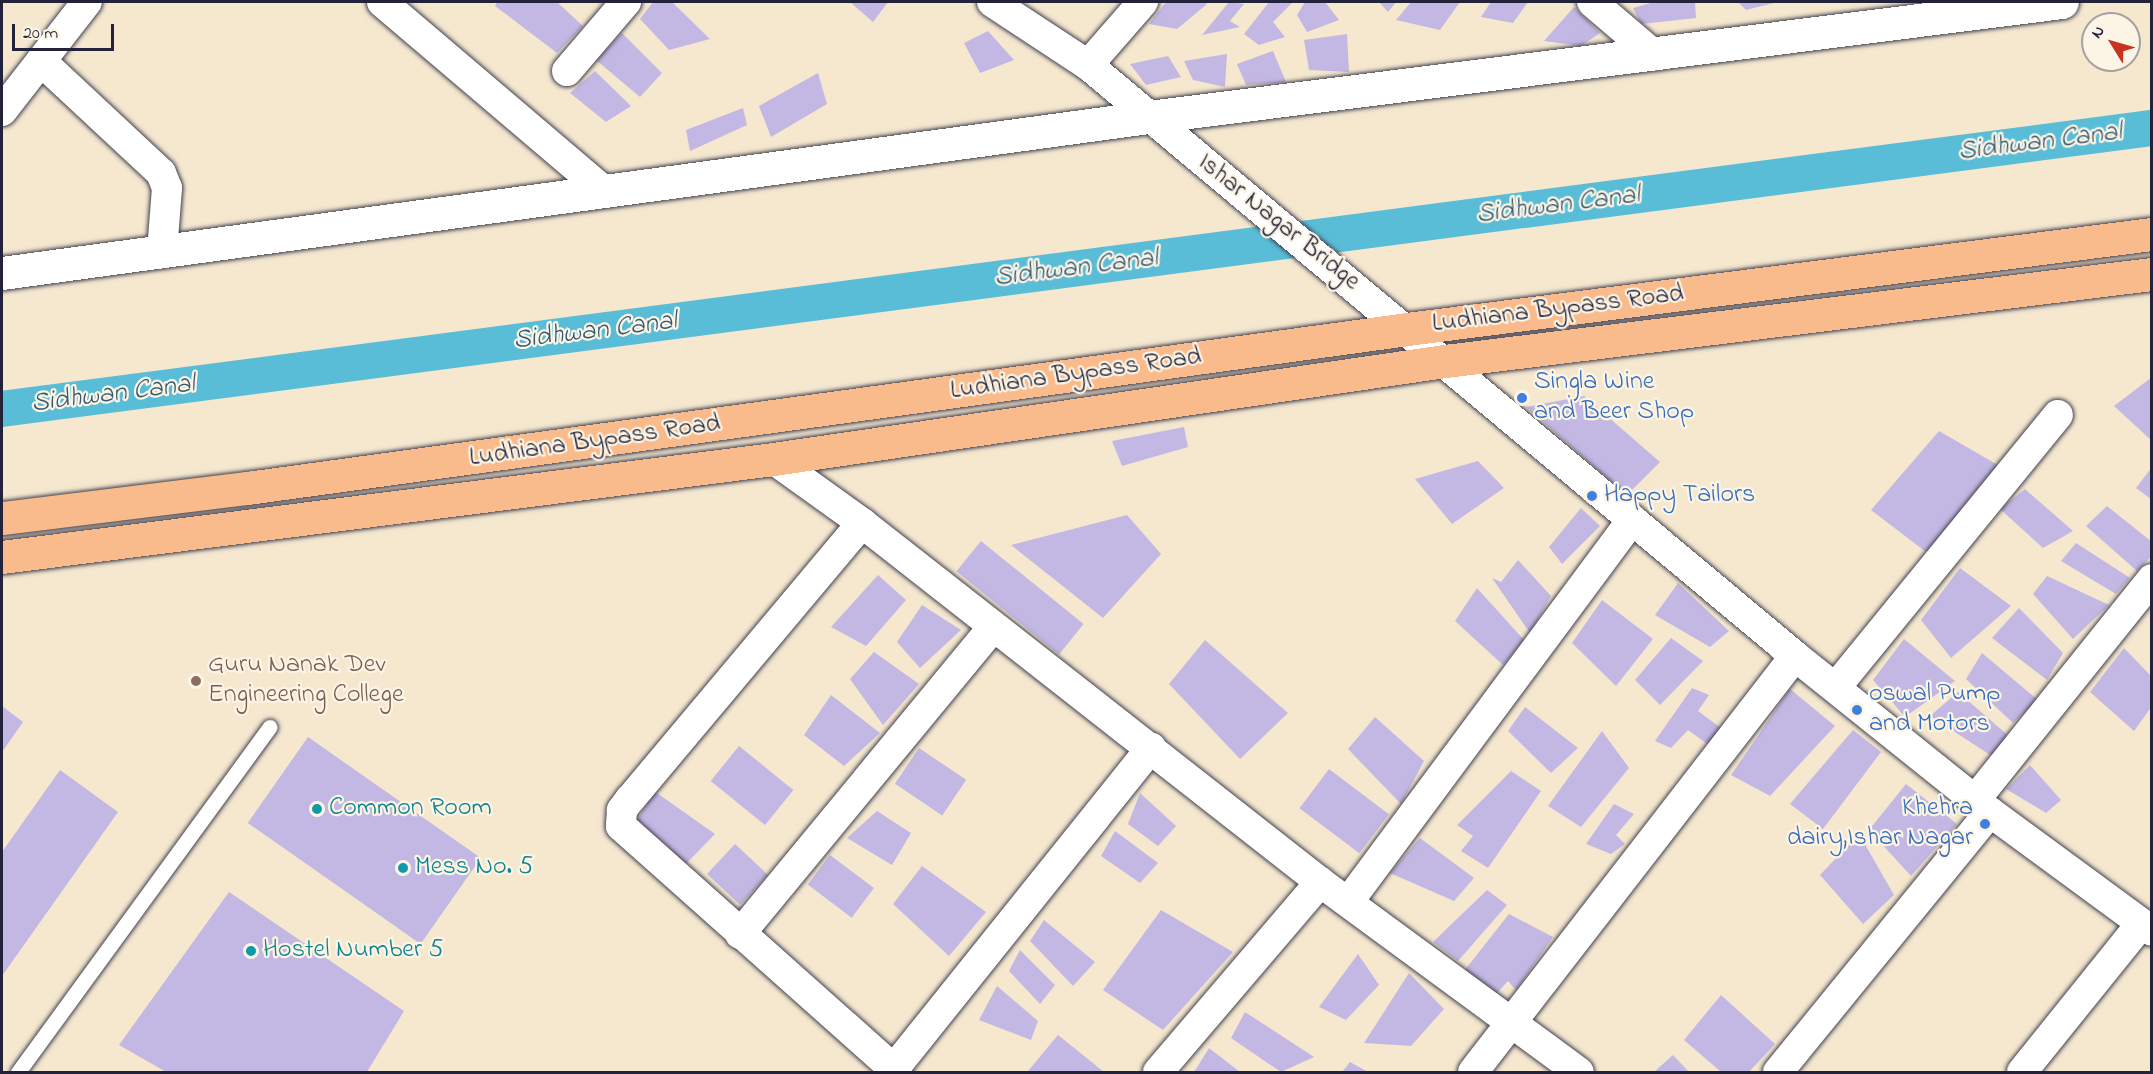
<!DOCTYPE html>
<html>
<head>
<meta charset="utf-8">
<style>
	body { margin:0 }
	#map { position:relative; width:2153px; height:1074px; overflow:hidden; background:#f5e8cf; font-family:"Indie Flower",sans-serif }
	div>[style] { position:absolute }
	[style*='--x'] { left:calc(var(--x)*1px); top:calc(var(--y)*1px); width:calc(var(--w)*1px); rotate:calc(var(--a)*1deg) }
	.canal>* { height:36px; margin:-18px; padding:0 18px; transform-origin:18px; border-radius:18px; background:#59bdd8 }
	.building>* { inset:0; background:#c3b8e3; transform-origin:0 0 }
	.roads { filter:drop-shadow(0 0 2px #424051) drop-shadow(0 0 2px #424051) }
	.service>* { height:15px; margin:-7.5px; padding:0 7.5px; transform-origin:7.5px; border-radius:7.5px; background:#fff }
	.minor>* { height:30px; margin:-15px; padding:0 15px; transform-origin:15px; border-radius:15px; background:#fff }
	.tertiary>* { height:33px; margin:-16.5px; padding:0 16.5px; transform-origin:16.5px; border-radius:16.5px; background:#fff }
	.trunk>* { height:33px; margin:-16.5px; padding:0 16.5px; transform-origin:16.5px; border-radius:16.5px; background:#fabb8c }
	.dots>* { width:16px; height:16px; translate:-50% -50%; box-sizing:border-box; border:3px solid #fcf5e5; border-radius:50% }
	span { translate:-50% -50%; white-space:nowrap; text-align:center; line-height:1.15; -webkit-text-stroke:4.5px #fcf5e5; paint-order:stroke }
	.street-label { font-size:26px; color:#22223b }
	.shop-label { font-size:26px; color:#366cbe }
	.left { translate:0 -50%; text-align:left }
	.right { translate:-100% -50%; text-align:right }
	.education-label { font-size:26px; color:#785e54 }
	.culture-label { font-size:26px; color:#0d838f }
	.water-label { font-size:27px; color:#355872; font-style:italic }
	.frame { position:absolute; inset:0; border:3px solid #22223b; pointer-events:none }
	.north { position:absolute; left:2081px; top:12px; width:60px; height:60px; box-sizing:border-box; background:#fcf5e5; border:2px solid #a5a1a1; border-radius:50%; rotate:307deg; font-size:16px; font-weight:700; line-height:24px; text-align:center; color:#22223b }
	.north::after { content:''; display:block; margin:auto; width:21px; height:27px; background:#c8321e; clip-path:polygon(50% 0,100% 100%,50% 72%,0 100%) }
	.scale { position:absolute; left:12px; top:24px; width:102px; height:27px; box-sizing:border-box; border:3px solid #22223b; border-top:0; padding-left:8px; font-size:18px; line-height:21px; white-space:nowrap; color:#22223b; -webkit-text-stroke:4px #fcf5e5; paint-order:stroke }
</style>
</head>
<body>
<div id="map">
	<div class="canal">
		<div style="--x:2;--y:409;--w:2168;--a:-7.45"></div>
	</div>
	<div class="building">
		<div style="clip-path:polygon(497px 2px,557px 2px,583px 26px,557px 53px,495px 6px)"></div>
		<div style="clip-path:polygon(653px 2px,672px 2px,710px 39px,669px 50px,640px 19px)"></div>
		<div style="clip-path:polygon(850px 2px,888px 2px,873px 22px)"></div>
		<div style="clip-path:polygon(1166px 2px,1205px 2px,1207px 4px,1177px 29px,1149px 24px)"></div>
		<div style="clip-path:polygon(1229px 2px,1244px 4px,1230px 21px,1240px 27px,1202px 35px)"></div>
		<div style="clip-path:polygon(1269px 2px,1293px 2px,1273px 22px,1285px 37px,1259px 45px,1244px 34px)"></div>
		<div style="clip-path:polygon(1305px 2px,1325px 2px,1339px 20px,1307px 32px,1297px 15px)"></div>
		<div style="clip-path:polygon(1379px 2px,1396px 2px,1388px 12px)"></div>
		<div style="clip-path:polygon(1411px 2px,1460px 2px,1440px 30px,1396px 20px)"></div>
		<div style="clip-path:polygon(1491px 2px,1528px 2px,1513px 23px,1481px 17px)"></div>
		<div style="clip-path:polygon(1654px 2px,1695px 2px,1696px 18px,1641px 24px,1633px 8px)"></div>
		<div style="clip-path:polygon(1738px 2px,1778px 2px,1746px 10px)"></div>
		<div style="clip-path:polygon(1574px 7px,1600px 33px,1581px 46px,1544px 41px)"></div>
		<div style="clip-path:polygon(988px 31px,1014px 60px,980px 73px,964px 43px)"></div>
		<div style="clip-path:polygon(622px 33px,662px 73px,640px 97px,596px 60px)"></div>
		<div style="clip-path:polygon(1347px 34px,1349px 72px,1309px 70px,1304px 40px)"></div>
		<div style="clip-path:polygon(1273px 51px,1286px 82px,1246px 85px,1237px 64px)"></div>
		<div style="clip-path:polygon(1227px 54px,1225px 87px,1193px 80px,1184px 61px)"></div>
		<div style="clip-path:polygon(1168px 56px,1181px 77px,1146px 85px,1130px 64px)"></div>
		<div style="clip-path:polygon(595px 71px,631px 106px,606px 122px,570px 93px)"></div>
		<div style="clip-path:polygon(818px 73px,827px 104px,771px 137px,759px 106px)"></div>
		<div style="clip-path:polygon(743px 108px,747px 125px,690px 151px,686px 130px)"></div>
		<div style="clip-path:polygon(2152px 377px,2152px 441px,2114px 406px)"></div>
		<div style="clip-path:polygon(1584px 396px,1660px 462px,1627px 495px,1526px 407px)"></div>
		<div style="clip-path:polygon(1184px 427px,1188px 447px,1122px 466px,1112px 441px)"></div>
		<div style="clip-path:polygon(1939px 431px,2003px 468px,1926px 552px,1871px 510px)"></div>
		<div style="clip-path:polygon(1478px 461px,1504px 488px,1452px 524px,1415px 479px)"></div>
		<div style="clip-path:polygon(2152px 467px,2152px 500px,2136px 488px)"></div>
		<div style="clip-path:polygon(2025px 489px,2073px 531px,2043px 548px,2000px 509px)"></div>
		<div style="clip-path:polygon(2107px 506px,2152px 542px,2152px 556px,2137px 571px,2086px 526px)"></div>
		<div style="clip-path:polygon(1581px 508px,1600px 526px,1562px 564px,1549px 547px)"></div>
		<div style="clip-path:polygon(1127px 515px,1161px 554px,1103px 618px,1011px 545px)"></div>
		<div style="left:981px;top:541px;width:132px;height:39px;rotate:39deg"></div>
		<div style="clip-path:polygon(2076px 543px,2130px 578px,2116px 594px,2061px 561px)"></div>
		<div style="clip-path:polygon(1518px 560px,1551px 596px,1530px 633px,1492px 578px,1501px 582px)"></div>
		<div style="clip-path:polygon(1960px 568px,2011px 606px,1951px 658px,1921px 620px)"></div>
		<div style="clip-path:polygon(878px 575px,906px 600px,866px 646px,831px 627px)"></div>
		<div style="clip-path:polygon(2047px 576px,2109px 605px,2073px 639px,2033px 594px)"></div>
		<div style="clip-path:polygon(1678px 583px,1729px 631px,1710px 647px,1655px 615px)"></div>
		<div style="clip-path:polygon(1477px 588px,1524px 640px,1503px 665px,1455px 621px)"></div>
		<div style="clip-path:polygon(1602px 600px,1653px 639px,1616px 686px,1572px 643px)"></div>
		<div style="clip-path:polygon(922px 605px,961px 630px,920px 668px,897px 642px)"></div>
		<div style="clip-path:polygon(2019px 608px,2063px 653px,2047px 680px,1992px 638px)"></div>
		<div style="clip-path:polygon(1671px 638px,1703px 661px,1660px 705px,1635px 680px)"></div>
		<div style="clip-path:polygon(1904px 639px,1955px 681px,1905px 717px,1873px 680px)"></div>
		<div style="clip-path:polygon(1205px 640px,1288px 713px,1240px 759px,1169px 684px)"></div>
		<div style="clip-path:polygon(2124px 648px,2152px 677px,2152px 706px,2134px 731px,2090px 692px)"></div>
		<div style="clip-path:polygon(874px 652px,919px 684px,883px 725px,850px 679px)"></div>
		<div style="clip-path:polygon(1982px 653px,2038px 700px,2013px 723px,1966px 679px)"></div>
		<div style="clip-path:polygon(1692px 688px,1709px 695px,1698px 711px,1725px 731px,1710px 746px,1688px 730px,1671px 748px,1655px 741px)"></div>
		<div style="clip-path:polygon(1790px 689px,1835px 726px,1770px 796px,1731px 775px)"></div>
		<div style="clip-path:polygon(1958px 692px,2010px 737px,1992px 756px,1930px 716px)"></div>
		<div style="clip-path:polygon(831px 695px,880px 733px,844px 766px,804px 735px)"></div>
		<div style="clip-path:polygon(2px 706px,23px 722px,2px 752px)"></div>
		<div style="clip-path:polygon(1525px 707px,1578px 748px,1551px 773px,1508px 731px)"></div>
		<div style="clip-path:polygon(1375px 717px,1424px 761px,1401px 804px,1348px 749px)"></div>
		<div style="clip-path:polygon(1853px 730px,1881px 752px,1823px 829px,1790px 804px)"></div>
		<div style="clip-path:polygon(1602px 731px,1629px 768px,1581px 827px,1548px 806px)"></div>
		<div style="left:308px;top:737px;width:211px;height:105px;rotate:35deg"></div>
		<div style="left:739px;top:746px;width:70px;height:45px;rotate:39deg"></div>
		<div style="left:919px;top:748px;width:57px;height:43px;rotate:34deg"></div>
		<div style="clip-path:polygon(2030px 765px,2061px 800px,2046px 813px,2006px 789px)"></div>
		<div style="left:1329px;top:769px;width:75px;height:49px;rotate:37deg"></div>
		<div style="clip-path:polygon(60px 770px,118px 812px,2px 976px,2px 852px)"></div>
		<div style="clip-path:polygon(1511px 771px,1541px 791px,1488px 868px,1461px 851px,1473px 836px,1457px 825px)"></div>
		<div style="clip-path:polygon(1906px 784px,1957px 824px,1911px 876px,1869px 830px)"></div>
		<div style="clip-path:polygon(654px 791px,715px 834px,683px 867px,637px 821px)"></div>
		<div style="clip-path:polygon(1140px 793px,1176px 826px,1158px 846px,1128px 824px)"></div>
		<div style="clip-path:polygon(1614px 804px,1634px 814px,1616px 835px,1625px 844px,1611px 854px,1586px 844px)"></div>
		<div style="clip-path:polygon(877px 811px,911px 833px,892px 865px,847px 838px)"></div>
		<div style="clip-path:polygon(1115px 831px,1158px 863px,1140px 883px,1101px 856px)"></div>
		<div style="clip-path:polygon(1859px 834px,1894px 895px,1863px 924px,1820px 875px)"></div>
		<div style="clip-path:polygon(1420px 838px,1474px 878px,1454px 901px,1390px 873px)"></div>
		<div style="left:735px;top:844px;width:45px;height:41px;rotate:43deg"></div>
		<div style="left:830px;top:855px;width:55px;height:37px;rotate:37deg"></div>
		<div style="clip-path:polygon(922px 866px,986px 912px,949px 956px,893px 904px)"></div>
		<div style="clip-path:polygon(1487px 890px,1507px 905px,1458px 961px,1433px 942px)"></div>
		<div style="clip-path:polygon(229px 892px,404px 1011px,367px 1072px,166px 1072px,119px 1045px)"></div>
		<div style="clip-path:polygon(1161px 910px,1233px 952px,1163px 1030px,1103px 990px)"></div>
		<div style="clip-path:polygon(1509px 914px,1553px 937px,1516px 990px,1508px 981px,1496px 994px,1464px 971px)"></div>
		<div style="clip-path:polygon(1044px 920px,1095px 962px,1073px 986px,1030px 941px)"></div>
		<div style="clip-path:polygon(1020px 950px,1055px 985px,1040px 1004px,1009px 971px)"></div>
		<div style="clip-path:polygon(1358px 954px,1379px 985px,1346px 1020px,1319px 1007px)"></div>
		<div style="clip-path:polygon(1409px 973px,1444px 1009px,1411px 1046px,1364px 1043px)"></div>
		<div style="clip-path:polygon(997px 986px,1038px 1021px,1031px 1040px,979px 1020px)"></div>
		<div style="clip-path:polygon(1721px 995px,1775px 1044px,1749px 1072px,1721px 1072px,1684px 1040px)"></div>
		<div style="clip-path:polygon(1245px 1012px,1314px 1057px,1281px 1072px,1231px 1038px)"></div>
		<div style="clip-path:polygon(1058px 1035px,1104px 1072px,1028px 1071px)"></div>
		<div style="clip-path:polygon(1209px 1048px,1240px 1072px,1194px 1072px)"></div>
		<div style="clip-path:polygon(1673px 1055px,1689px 1072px,1654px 1072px)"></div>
		<div style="clip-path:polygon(1350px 1062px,1368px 1072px,1342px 1072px)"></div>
	</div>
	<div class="roads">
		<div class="service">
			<div style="--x:18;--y:1072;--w:427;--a:-53.9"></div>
		</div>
		<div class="minor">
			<div style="--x:382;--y:2;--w:293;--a:40.4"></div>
			<div style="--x:992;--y:2;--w:115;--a:33.3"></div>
			<div style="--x:1088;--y:65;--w:921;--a:39.89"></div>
			<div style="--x:1795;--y:656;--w:250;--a:38.7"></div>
			<div style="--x:1990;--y:812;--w:201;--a:36.3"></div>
			<div style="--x:1592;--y:2;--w:82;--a:40.5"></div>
			<div style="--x:41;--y:61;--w:164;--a:43"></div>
			<div style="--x:161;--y:173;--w:16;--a:68"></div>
			<div style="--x:167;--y:188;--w:64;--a:94.5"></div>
			<div style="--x:1088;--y:65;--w:84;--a:-48.9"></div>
			<div style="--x:567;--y:71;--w:91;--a:-49.5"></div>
			<div style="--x:2;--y:111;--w:138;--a:-52.1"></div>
			<div style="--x:773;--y:459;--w:110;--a:35.7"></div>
			<div style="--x:862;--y:523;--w:582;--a:38.09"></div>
			<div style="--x:1320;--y:882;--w:321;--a:36.3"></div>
			<div style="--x:862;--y:523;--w:361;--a:130"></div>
			<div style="--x:630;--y:799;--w:14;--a:126"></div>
			<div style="--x:622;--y:810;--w:16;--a:94"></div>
			<div style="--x:621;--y:826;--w:370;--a:41.7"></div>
			<div style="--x:1836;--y:687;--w:351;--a:-50.8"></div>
			<div style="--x:1975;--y:800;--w:283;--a:-51.3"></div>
			<div style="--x:1349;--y:901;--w:475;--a:-53.4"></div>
			<div style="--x:740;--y:934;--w:398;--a:-50.5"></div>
			<div style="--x:893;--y:1070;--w:413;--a:-51.3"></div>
			<div style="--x:1158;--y:1072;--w:250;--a:-49.5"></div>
			<div style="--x:1473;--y:1072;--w:526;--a:-52.26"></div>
			<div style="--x:1778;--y:1072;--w:335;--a:-50.8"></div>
			<div style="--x:2022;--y:1072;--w:190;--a:-51.2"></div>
		</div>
		<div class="tertiary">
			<div style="--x:2;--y:273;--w:1158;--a:-7.75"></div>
			<div style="--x:1149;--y:117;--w:920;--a:-7.18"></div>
		</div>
		<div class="trunk">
			<div style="--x:2;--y:518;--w:247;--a:-7"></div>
			<div style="--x:247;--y:488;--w:1171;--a:-7.8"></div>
			<div style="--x:1407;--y:329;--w:751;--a:-7.27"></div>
			<div style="--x:2;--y:557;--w:777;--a:-7.24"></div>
			<div style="--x:773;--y:459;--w:679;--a:-8.3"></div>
			<div style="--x:1445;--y:361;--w:712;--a:-7.02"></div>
		</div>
	</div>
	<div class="dots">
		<div style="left:1522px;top:398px;background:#3f7fe0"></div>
		<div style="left:1592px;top:496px;background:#3f7fe0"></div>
		<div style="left:196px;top:681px;background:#8d6e63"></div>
		<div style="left:1857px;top:710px;background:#3f7fe0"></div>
		<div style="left:317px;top:809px;background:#0f9aa8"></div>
		<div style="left:1985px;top:824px;background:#3f7fe0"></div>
		<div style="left:403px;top:868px;background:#0f9aa8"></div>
		<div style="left:251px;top:951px;background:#0f9aa8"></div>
	</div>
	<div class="street-label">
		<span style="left:1278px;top:223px;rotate:39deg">Ishar Nagar Bridge</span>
		<span style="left:1558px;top:310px;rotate:-7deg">Ludhiana Bypass Road</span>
		<span style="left:1076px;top:375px;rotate:-8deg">Ludhiana Bypass Road</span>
		<span style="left:595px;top:442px;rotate:-8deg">Ludhiana Bypass Road</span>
	</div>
	<div class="shop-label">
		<span class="left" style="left:1534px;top:398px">Singla Wine<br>and Beer Shop</span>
		<span class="left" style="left:1604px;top:496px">Happy Tailors</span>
		<span class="left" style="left:1869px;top:710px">oswal Pump<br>and Motors</span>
		<span class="right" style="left:1973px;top:824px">Khehra<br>dairy,Ishar Nagar</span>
	</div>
	<div class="education-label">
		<span class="left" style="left:208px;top:681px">Guru Nanak Dev<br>Engineering College</span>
	</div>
	<div class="culture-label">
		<span class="left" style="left:329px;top:809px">Common Room</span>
		<span class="left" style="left:415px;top:868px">Mess No. 5</span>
		<span class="left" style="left:263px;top:951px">Hostel Number 5</span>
	</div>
	<div class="water-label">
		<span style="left:2040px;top:142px;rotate:-7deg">Sidhwan Canal</span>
		<span style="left:1558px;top:205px;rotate:-7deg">Sidhwan Canal</span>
		<span style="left:1076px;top:268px;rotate:-7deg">Sidhwan Canal</span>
		<span style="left:595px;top:331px;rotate:-7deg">Sidhwan Canal</span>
		<span style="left:113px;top:394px;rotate:-7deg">Sidhwan Canal</span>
	</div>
	<div class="frame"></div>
	<div class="north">N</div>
	<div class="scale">20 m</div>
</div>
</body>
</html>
